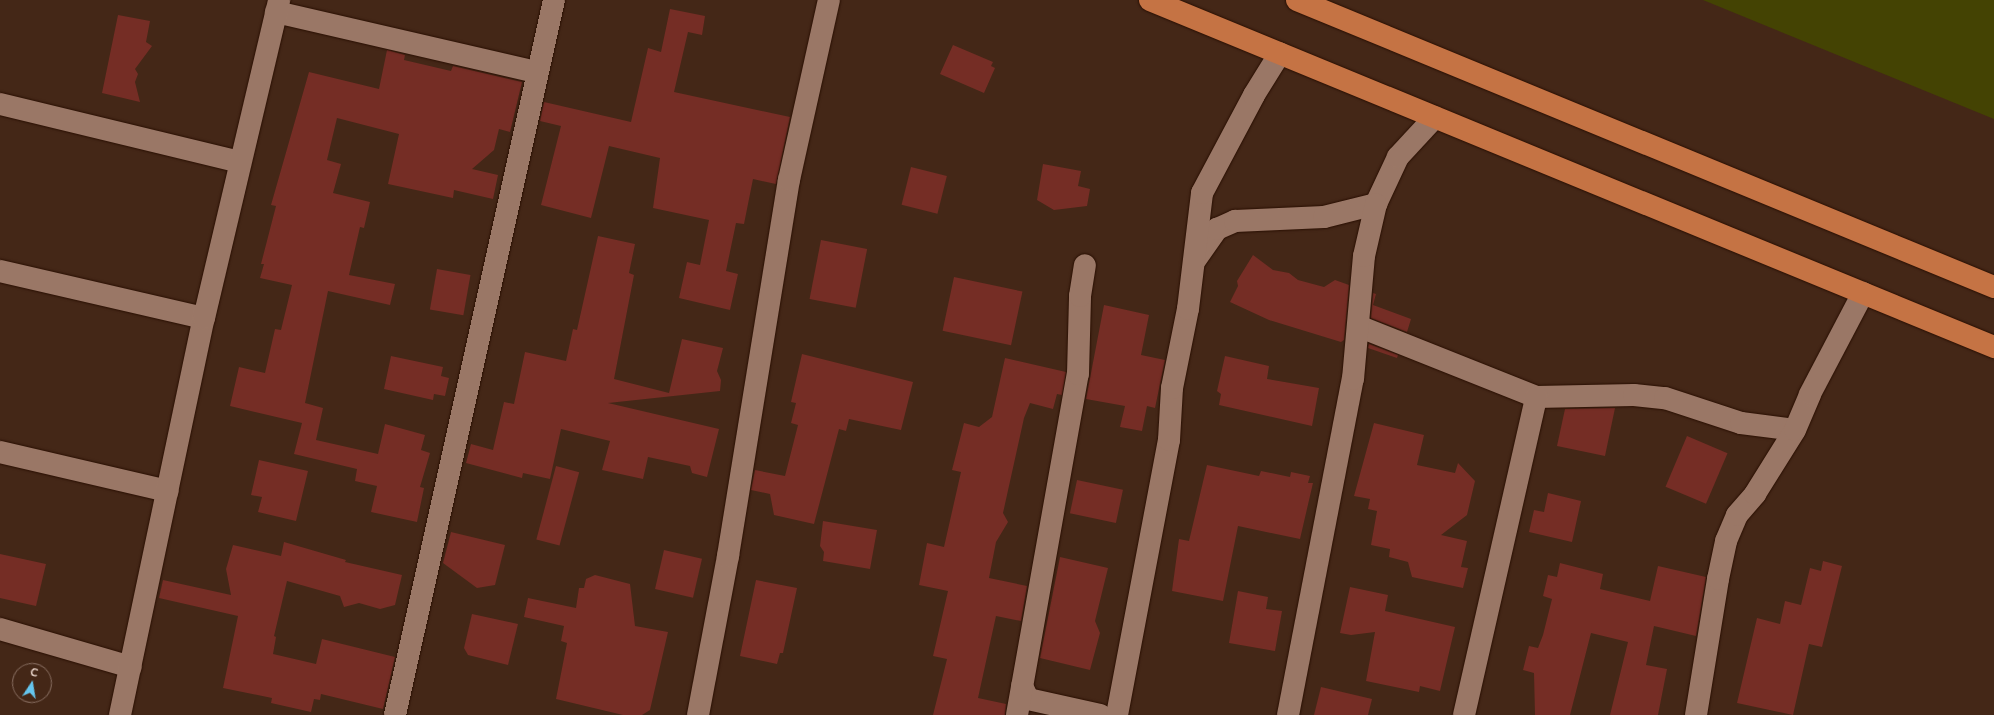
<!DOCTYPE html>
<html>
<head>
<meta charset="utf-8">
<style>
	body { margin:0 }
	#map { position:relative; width:1994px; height:715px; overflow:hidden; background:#442717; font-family:Lato,sans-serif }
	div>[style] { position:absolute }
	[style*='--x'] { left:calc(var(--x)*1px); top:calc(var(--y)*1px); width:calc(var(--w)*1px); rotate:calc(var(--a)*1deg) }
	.green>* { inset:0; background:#444303 }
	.building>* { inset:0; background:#752d25; transform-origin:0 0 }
	.roads { filter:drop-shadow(0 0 1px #290f02) drop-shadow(0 0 1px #290f02) }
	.minor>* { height:22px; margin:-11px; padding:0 11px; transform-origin:11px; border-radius:11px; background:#9a7766 }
	.trunk>* { height:22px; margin:-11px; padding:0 11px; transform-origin:11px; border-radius:11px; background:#c57344 }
	span { translate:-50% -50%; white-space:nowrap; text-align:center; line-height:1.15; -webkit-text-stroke:3.5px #442717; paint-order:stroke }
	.north { position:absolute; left:12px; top:663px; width:40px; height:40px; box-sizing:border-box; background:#442717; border:1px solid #886e61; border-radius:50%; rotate:12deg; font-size:11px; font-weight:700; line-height:16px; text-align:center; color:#edd9cf }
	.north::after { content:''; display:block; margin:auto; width:14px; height:18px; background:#65c5ee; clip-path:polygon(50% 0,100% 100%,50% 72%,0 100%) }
</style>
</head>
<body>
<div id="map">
	<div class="green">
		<div style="clip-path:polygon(1703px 0,1994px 0,1994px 119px)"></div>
	</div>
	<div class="building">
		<div style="clip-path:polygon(670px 9px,705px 16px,702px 35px,688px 32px,674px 92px,790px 117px,776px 184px,753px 179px,744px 224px,736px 223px,726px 271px,738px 274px,730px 310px,679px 298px,687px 262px,700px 265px,709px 220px,653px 208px,660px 158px,609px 146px,591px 218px,541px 205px,561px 126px,540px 121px,544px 102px,631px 122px,648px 48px,661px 52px)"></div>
		<div style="clip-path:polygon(118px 15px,150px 21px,146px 42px,152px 46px,135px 69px,138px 74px,135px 82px,140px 102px,102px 93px)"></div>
		<div style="clip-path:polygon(953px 45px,993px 62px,991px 66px,995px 68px,984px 93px,940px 74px)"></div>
		<div style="clip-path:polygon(387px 50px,405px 55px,404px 60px,451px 71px,453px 66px,522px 82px,510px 132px,499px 129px,494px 150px,472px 169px,498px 175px,493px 199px,454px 190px,453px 198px,388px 184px,399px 134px,337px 118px,327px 160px,341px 164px,333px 193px,370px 202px,364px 228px,360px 227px,349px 275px,395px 284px,390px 305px,328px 291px,305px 403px,323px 408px,316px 440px,378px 454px,385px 424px,425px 435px,421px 450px,430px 453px,420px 487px,424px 488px,417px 522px,371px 512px,377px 486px,355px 481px,357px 469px,294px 454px,302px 423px,230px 406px,239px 367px,265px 373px,275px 329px,281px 330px,292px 285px,260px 278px,264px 264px,261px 264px,276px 206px,271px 205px,309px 72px,379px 89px)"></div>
		<div style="clip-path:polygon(1043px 164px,1081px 171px,1078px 186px,1090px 189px,1087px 206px,1054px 210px,1037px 200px)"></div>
		<div style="left:911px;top:167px;width:37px;height:39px;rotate:14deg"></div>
		<div style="clip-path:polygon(598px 236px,635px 244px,629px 273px,634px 275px,614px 379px,669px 393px,682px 339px,723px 348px,717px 371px,721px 380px,720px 391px,608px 403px,719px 429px,707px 477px,692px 473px,690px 466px,648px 457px,643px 479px,602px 470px,610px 441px,561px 429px,550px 479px,523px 473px,522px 478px,466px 463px,471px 444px,493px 450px,504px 402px,514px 404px,525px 352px,566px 361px,573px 329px,577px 330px)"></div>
		<div style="left:821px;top:240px;width:47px;height:60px;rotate:11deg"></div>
		<div style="clip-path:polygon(1253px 255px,1273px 270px,1289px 273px,1298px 280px,1324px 287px,1335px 280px,1349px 285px,1344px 340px,1341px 342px,1269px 320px,1230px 302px,1238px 286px,1237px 281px)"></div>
		<div style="left:437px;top:269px;width:34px;height:41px;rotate:10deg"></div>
		<div style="left:954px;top:277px;width:70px;height:55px;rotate:12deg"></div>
		<div style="clip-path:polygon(1373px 293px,1376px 294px,1373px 305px,1411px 319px,1407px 332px,1371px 318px)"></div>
		<div style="clip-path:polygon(1104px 305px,1149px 315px,1141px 355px,1165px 360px,1155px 408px,1147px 406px,1142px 431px,1120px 427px,1125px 406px,1086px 399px)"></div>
		<div style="clip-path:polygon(1369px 344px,1398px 355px,1397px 358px,1368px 348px)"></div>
		<div style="clip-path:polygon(802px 354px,913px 382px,901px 430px,849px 419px,846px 431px,839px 429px,814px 524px,774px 515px,770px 494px,751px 490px,755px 470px,785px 476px,798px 425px,791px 423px,796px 403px,791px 402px)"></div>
		<div style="clip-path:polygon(391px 356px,443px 367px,441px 376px,449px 378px,445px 396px,434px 394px,433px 400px,384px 389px)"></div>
		<div style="clip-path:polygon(1225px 356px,1269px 366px,1267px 379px,1319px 388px,1312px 426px,1219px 405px,1221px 394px,1217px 391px)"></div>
		<div style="clip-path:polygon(1005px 358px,1066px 372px,1062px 395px,1057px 394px,1053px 409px,1030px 403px,1024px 418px,1003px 513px,1008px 522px,996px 542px,989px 578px,1027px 586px,1021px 621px,996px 616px,978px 698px,1006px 704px,1005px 715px,933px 715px,947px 659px,933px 656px,948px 591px,919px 585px,927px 543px,944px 547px,961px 472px,952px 470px,964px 423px,979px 427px,992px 417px)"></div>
		<div style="clip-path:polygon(1615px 408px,1605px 456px,1557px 446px,1565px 409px)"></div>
		<div style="clip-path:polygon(1374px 423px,1424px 435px,1417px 465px,1455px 473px,1458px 463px,1475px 481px,1467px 515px,1441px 535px,1467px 541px,1461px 567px,1468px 568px,1463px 588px,1412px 577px,1408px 562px,1389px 557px,1390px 549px,1371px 545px,1377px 511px,1368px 509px,1370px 499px,1354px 496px)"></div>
		<div style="left:1687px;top:436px;width:44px;height:55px;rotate:23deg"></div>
		<div style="clip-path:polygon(259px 460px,308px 471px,296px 521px,258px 512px,262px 497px,251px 495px)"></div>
		<div style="clip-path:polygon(1207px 465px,1259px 476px,1261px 471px,1290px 477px,1291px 472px,1310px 476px,1308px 483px,1313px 483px,1300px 539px,1238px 526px,1223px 601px,1172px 591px,1179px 539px,1189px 541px)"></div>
		<div style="left:556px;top:466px;width:24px;height:76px;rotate:15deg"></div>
		<div style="left:1077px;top:480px;width:47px;height:34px;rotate:12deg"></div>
		<div style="clip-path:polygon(1548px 493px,1581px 501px,1572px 542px,1529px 532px,1534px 510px,1544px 512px)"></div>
		<div style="clip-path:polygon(823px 521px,877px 530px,870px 569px,823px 561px,824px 552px,820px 546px)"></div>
		<div style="clip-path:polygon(451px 532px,505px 545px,495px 585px,477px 588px,443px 563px)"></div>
		<div style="clip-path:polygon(284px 542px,346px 560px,345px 562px,402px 575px,395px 605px,380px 609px,359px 603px,344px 607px,340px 596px,287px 581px,274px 636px,276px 637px,273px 654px,316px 664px,322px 639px,395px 657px,383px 709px,321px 694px,320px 700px,314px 699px,311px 712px,271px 703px,272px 698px,223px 688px,238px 616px,159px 598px,163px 580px,231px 595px,226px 569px,233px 545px,281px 556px)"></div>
		<div style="left:664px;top:550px;width:39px;height:40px;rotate:13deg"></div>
		<div style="clip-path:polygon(0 554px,46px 564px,36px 606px,0 598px)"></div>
		<div style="clip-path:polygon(1060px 557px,1108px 568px,1095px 621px,1100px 633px,1090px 670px,1040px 658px)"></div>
		<div style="clip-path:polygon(1823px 561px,1842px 566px,1822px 647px,1809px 644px,1793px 715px,1737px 703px,1757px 618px,1780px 624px,1785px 601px,1801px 605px,1810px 568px,1821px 571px)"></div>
		<div style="clip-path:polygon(1560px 563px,1603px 574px,1600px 589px,1650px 601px,1658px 566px,1706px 577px,1696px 636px,1654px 626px,1646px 665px,1667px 669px,1658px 715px,1610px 715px,1628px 642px,1591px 633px,1570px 715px,1535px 715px,1534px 673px,1523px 670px,1529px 646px,1538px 648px,1543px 635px,1552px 599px,1543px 596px,1548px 575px,1557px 577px)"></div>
		<div style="clip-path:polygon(595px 575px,630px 584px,635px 626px,668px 632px,650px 710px,642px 715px,623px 715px,556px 699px,567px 643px,561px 641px,564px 626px,524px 617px,528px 598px,576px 608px,579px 588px,584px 588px,586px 579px)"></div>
		<div style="clip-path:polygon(756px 580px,797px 588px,783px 653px,780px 653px,777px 664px,740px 656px)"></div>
		<div style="clip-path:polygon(1350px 587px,1388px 595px,1385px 611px,1455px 627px,1440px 691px,1420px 686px,1419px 692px,1366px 681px,1375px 632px,1351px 635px,1340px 633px)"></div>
		<div style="clip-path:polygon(1238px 591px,1268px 597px,1266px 609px,1282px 611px,1275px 651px,1229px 643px)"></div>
		<div style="clip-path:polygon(472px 614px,518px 624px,508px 665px,468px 655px,464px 648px)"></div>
		<div style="clip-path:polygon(1321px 687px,1372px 699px,1368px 715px,1314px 715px)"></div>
	</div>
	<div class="roads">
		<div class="minor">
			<div style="--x:276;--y:12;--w:267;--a:13"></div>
			<div style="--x:0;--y:104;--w:247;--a:13.6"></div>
			<div style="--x:1196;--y:259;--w:37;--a:-55"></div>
			<div style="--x:1217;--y:229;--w:20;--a:-24"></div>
			<div style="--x:1235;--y:221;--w:89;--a:-2.6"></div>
			<div style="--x:1324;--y:217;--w:54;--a:-14"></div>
			<div style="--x:1376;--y:204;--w:52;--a:-64.9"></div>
			<div style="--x:1398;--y:157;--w:54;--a:-47.2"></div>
			<div style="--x:0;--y:271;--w:209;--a:13"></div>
			<div style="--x:1358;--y:326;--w:192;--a:21.7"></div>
			<div style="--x:1536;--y:397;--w:98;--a:-1.2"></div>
			<div style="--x:1634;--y:395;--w:31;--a:6"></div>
			<div style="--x:1665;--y:398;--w:80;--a:18.2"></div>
			<div style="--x:1741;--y:423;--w:54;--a:7.4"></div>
			<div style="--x:0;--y:452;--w:172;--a:13.1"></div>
			<div style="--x:0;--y:629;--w:136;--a:16.2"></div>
			<div style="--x:1022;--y:686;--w:14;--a:65"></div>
			<div style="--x:1028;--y:699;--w:74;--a:12.5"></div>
			<div style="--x:120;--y:715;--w:406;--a:-78.1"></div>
			<div style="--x:204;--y:318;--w:327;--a:-76.7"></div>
			<div style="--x:395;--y:715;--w:732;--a:-77.46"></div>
			<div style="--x:698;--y:715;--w:162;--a:-79.3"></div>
			<div style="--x:728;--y:556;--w:381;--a:-80.8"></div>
			<div style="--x:789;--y:180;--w:184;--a:-77.5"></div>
			<div style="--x:1017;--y:715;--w:346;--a:-79.9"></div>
			<div style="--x:1078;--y:374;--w:78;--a:-88.5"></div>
			<div style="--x:1080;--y:296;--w:31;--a:-81"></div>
			<div style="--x:1117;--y:715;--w:280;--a:-79.3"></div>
			<div style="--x:1169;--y:440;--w:52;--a:-86.7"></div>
			<div style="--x:1172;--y:388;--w:81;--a:-78.6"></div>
			<div style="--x:1188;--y:309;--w:117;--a:-83.1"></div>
			<div style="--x:1202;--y:193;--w:111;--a:-62"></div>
			<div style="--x:1254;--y:95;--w:49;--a:-58.2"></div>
			<div style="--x:1288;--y:715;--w:342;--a:-79.1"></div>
			<div style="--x:1353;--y:379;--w:123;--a:-84.9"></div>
			<div style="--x:1364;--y:256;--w:53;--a:-77"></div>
			<div style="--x:1464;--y:715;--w:326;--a:-77.2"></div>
			<div style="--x:1696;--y:715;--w:138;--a:-80.8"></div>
			<div style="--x:1718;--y:579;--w:39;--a:-78"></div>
			<div style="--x:1726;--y:541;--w:28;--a:-67"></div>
			<div style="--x:1737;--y:515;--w:28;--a:-49"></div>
			<div style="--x:1755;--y:494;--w:75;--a:-58"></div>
			<div style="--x:1795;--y:430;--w:39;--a:-67"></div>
			<div style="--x:1810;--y:394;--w:114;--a:-62.3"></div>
		</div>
		<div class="trunk">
			<div style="--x:1150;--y:0;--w:913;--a:22.35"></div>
			<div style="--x:1297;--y:0;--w:754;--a:22.38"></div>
		</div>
	</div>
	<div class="north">С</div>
</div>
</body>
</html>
